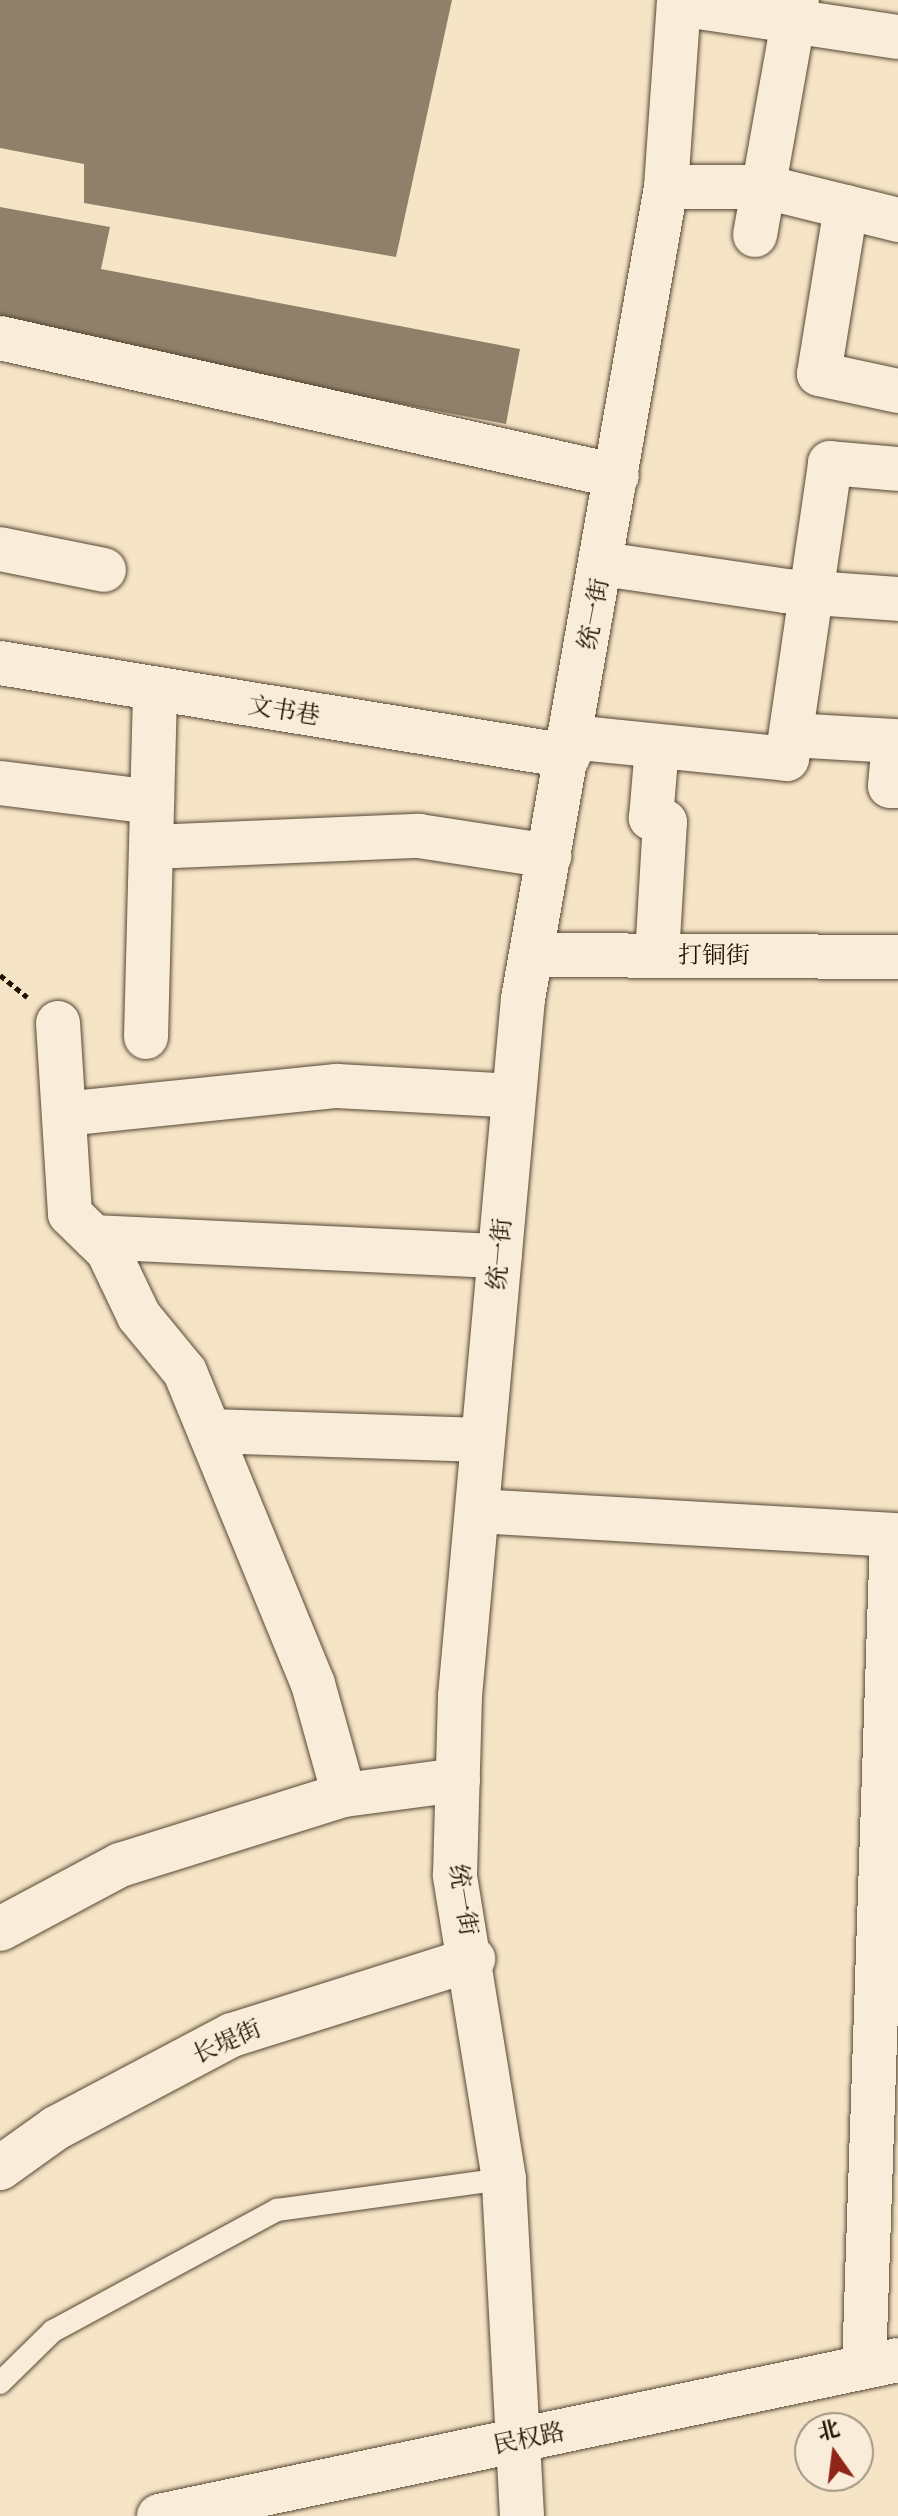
<!DOCTYPE html>
<html>
<head>
<meta charset="utf-8">
<style>
	body { margin:0 }
	#map { position:relative; width:898px; height:2516px; overflow:hidden; background:#f6e4c6; font-family:"IM FELL Great Primer","Noto Serif SC",serif }
	div>[style] { position:absolute }
	[style*='--x'] { left:calc(var(--x)*1px); top:calc(var(--y)*1px); width:calc(var(--w)*1px); rotate:calc(var(--a)*1deg) }
	.building>* { inset:0; background:#908069 }
	.path>* { height:5px; margin-top:-2.5px; transform-origin:0; background:repeating-linear-gradient(90deg,#211304 0 6px,transparent 0 10px) }
	.roads { filter:drop-shadow(0 0 2px #564734) drop-shadow(0 0 2px #564734) }
	.service>* { height:22px; margin:-11px; padding:0 11px; transform-origin:11px; border-radius:11px; background:#f9edda }
	.minor>* { height:44px; margin:-22px; padding:0 22px; transform-origin:22px; border-radius:22px; background:#f9edda }
	.tertiary>* { height:44px; margin:-22px; padding:0 22px; transform-origin:22px; border-radius:22px; background:#f9edda }
	span { translate:-50% -50%; white-space:nowrap; text-align:center; line-height:1.15; -webkit-text-stroke:6px #f9edda; paint-order:stroke }
	.street-label { font-size:24px; color:#211304 }
	.north { position:absolute; left:794px; top:2412px; width:80px; height:80px; box-sizing:border-box; background:#f9edda; border:2px solid #a39684; border-radius:50%; rotate:346deg; font-size:22px; font-weight:700; line-height:32px; text-align:center; color:#211304 }
	.north::after { content:''; display:block; margin:auto; width:28px; height:36px; background:#8f2418; clip-path:polygon(50% 0,100% 100%,50% 72%,0 100%) }
</style>
</head>
<body>
<div id="map">
	<div class="building">
		<div style="clip-path:polygon(0 0,452px 0,396px 257px,84px 203px,84px 164px,0 148px)"></div>
		<div style="clip-path:polygon(0 207px,110px 227px,101px 269px,520px 349px,506px 424px,0 328px)"></div>
	</div>
	<div class="path">
		<div style="--x:0;--y:975;--w:35;--a:39"></div>
	</div>
	<div class="roads">
		<div class="service">
			<div style="--x:0;--y:2383;--w:74;--a:-44.5"></div>
			<div style="--x:53;--y:2331;--w:255;--a:-28.4"></div>
			<div style="--x:277;--y:2210;--w:229;--a:-7.8"></div>
		</div>
		<div class="minor">
			<div style="--x:679;--y:4;--w:221;--a:8.6"></div>
			<div style="--x:666;--y:187;--w:99;--a:0"></div>
			<div style="--x:765;--y:187;--w:137;--a:13.9"></div>
			<div style="--x:846;--y:207;--w:169;--a:99.2"></div>
			<div style="--x:819;--y:374;--w:81;--a:12.1"></div>
			<div style="--x:755;--y:235;--w:239;--a:-79.9"></div>
			<div style="--x:0;--y:338;--w:632;--a:12.61"></div>
			<div style="--x:0;--y:549;--w:106;--a:11.4"></div>
			<div style="--x:603;--y:564;--w:184;--a:8.4"></div>
			<div style="--x:785;--y:591;--w:113;--a:4"></div>
			<div style="--x:0;--y:663;--w:576;--a:9.3"></div>
			<div style="--x:791;--y:735;--w:103;--a:3.3"></div>
			<div style="--x:894;--y:741;--w:45;--a:95.1"></div>
			<div style="--x:890;--y:786;--w:8;--a:0"></div>
			<div style="--x:571;--y:737;--w:217;--a:5.8"></div>
			<div style="--x:787;--y:759;--w:299;--a:-81.7"></div>
			<div style="--x:830;--y:463;--w:68;--a:5"></div>
			<div style="--x:0;--y:783;--w:153;--a:7.1"></div>
			<div style="--x:151;--y:847;--w:268;--a:-2.4"></div>
			<div style="--x:419;--y:836;--w:132;--a:8.7"></div>
			<div style="--x:531;--y:955;--w:367;--a:0.3"></div>
			<div style="--x:657;--y:956;--w:134;--a:-86.6"></div>
			<div style="--x:665;--y:822;--w:15;--a:-164"></div>
			<div style="--x:651;--y:818;--w:72;--a:-85.2"></div>
			<div style="--x:58;--y:1023;--w:191;--a:86.4"></div>
			<div style="--x:70;--y:1214;--w:53;--a:44.2"></div>
			<div style="--x:108;--y:1251;--w:72;--a:64.5"></div>
			<div style="--x:139;--y:1316;--w:72;--a:50.6"></div>
			<div style="--x:185;--y:1372;--w:337;--a:67.7"></div>
			<div style="--x:313;--y:1684;--w:115;--a:74.4"></div>
			<div style="--x:146;--y:1037;--w:346;--a:-88.5"></div>
			<div style="--x:64;--y:1114;--w:274;--a:-5.9"></div>
			<div style="--x:337;--y:1086;--w:177;--a:3.2"></div>
			<div style="--x:94;--y:1237;--w:406;--a:2.7"></div>
			<div style="--x:210;--y:1431;--w:273;--a:1.9"></div>
			<div style="--x:477;--y:1511;--w:422;--a:3.3"></div>
			<div style="--x:0;--y:1929;--w:136;--a:-28.1"></div>
			<div style="--x:120;--y:1865;--w:235;--a:-17.4"></div>
			<div style="--x:344;--y:1795;--w:115;--a:-7.5"></div>
			<div style="--x:0;--y:2168;--w:69;--a:-35.5"></div>
			<div style="--x:56;--y:2128;--w:199;--a:-27.9"></div>
			<div style="--x:232;--y:2035;--w:253;--a:-17.5"></div>
			<div style="--x:864;--y:2367;--w:832;--a:-88.07"></div>
			<div style="--x:522;--y:2516;--w:337;--a:-93.1"></div>
			<div style="--x:504;--y:2179;--w:308;--a:-99.2"></div>
			<div style="--x:455;--y:1875;--w:179;--a:-88.4"></div>
			<div style="--x:460;--y:1696;--w:700;--a:-84.84"></div>
			<div style="--x:523;--y:999;--w:824;--a:-80.01"></div>
			<div style="--x:666;--y:187;--w:187;--a:-86"></div>
		</div>
		<div class="tertiary">
			<div style="--x:159;--y:2516;--w:755;--a:-11.92"></div>
		</div>
	</div>
	<div class="street-label">
		<span style="left:594px;top:614px;rotate:-79deg">统一街</span>
		<span style="left:284px;top:711px;rotate:9deg">文书巷</span>
		<span style="left:714px;top:956px">打铜街</span>
		<span style="left:500px;top:1254px;rotate:-85deg">统一街</span>
		<span style="left:463px;top:1900px;rotate:81deg">统一街</span>
		<span style="left:227px;top:2042px;rotate:-24deg">长堤街</span>
		<span style="left:529px;top:2439px;rotate:-12deg">民权路</span>
	</div>
	<div class="north">北</div>
</div>
</body>
</html>
